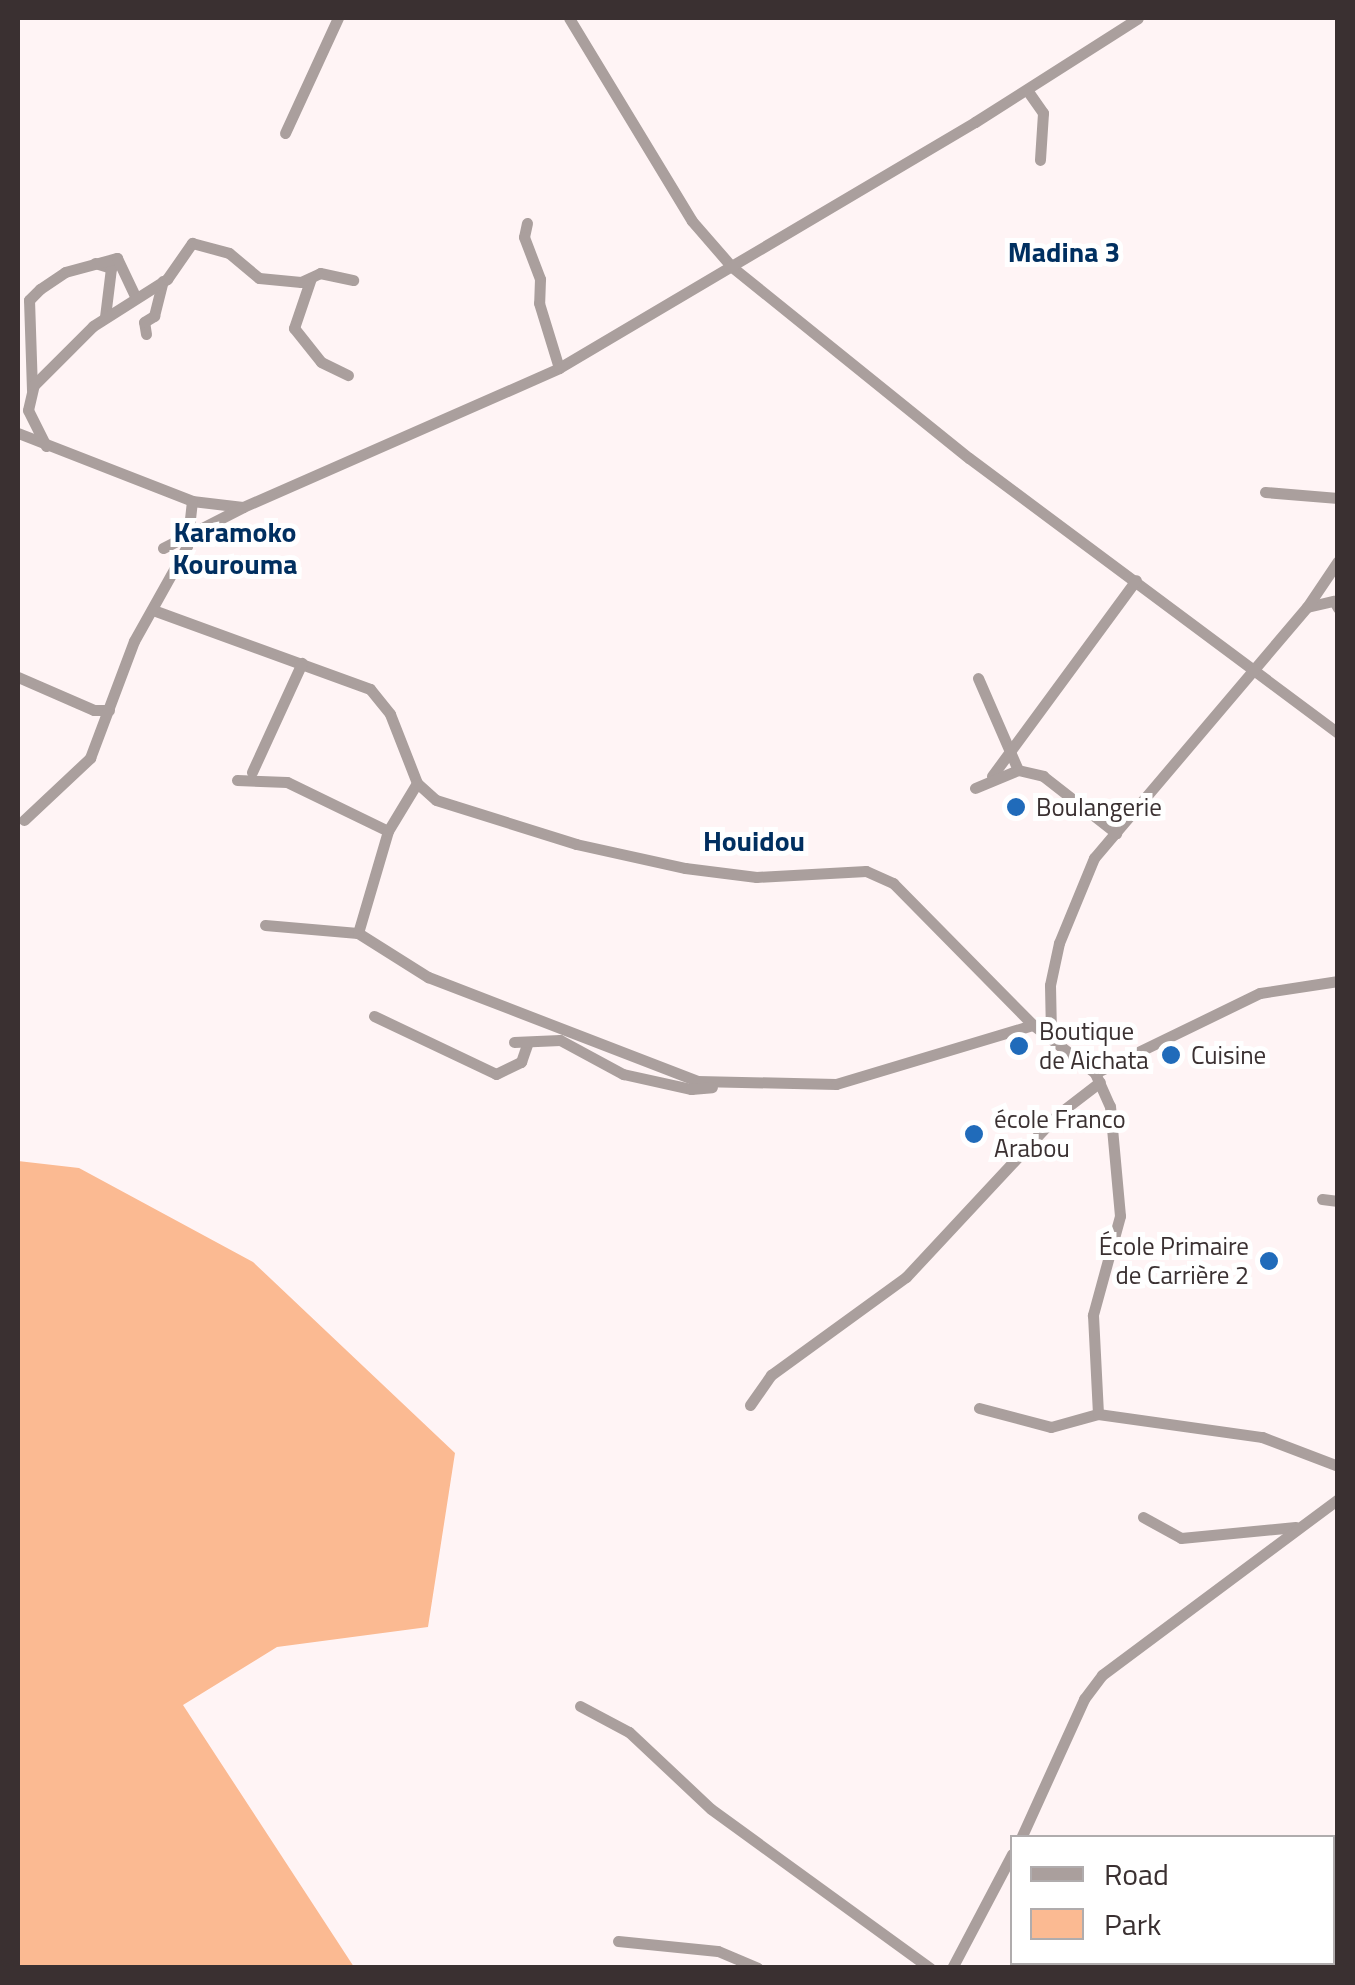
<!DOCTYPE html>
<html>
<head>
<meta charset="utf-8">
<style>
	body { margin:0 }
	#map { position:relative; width:1355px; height:1985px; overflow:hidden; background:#fff4f5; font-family:"Titillium Web",sans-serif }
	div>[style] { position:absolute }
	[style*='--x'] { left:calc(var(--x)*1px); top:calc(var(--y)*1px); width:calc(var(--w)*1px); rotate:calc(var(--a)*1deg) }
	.green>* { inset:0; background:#fbba92 }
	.street>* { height:11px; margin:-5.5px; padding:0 5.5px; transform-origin:5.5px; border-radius:5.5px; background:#aa9f9d }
	.dots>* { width:28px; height:28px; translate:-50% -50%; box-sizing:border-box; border:5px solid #fff; border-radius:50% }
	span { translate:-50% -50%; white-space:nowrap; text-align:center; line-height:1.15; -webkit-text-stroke:10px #fff; paint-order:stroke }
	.poi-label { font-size:25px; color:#3a3031 }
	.left { translate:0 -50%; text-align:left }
	.right { translate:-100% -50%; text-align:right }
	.neighbourhood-label { font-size:28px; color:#002f60; font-weight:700 }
	.frame { position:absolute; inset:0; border:20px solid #3a3031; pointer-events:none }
	.legend { position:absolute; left:1010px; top:1835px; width:325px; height:130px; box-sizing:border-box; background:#fff; border:2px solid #b0acad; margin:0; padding:12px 18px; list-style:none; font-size:30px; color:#3a3031 }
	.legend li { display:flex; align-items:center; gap:20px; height:50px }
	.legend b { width:50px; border:2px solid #b0acad }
</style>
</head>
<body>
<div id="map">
	<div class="green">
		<div style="clip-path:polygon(18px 1161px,79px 1168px,253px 1262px,455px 1453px,428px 1627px,277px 1647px,183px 1705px,354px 1967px,18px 1967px)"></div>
	</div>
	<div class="street">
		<div style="--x:569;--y:18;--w:237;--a:58.8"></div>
		<div style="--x:692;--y:221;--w:61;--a:49"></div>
		<div style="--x:732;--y:267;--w:304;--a:38.9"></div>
		<div style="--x:969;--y:458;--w:460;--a:36.7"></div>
		<div style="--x:1027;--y:90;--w:28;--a:55"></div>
		<div style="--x:1043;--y:113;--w:47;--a:93.7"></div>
		<div style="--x:285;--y:133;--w:127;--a:-65.3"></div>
		<div style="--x:527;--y:223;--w:14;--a:102"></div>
		<div style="--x:524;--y:237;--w:45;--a:69.1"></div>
		<div style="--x:540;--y:279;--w:24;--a:92"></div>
		<div style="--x:539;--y:303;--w:68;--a:72.9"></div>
		<div style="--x:95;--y:263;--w:17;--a:17"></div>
		<div style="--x:111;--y:268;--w:49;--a:97"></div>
		<div style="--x:311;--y:278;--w:53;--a:108.8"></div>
		<div style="--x:294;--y:328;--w:43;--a:51.5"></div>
		<div style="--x:321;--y:362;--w:30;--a:26"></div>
		<div style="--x:146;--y:334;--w:12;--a:-99"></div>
		<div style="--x:144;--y:322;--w:12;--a:-31"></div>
		<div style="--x:154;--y:316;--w:36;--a:-76"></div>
		<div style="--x:32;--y:390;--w:90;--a:-91.9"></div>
		<div style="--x:29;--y:300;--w:16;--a:-45"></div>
		<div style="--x:40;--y:289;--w:30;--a:-34"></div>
		<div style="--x:65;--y:272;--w:54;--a:-15.1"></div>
		<div style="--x:117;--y:258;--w:42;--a:64.7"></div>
		<div style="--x:18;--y:433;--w:187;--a:21.3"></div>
		<div style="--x:192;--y:501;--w:51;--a:6.7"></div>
		<div style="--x:243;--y:507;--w:345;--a:-23.7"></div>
		<div style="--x:559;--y:368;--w:483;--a:-30.6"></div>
		<div style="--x:975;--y:122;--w:193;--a:-32.5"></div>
		<div style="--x:46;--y:446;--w:40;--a:-116.6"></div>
		<div style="--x:28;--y:410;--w:26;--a:-77"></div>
		<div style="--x:34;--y:385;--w:83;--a:-45"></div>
		<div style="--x:93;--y:326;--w:88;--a:-32.4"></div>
		<div style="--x:167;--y:279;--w:44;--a:-55.2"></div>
		<div style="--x:192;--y:243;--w:38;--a:15"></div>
		<div style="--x:229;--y:253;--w:39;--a:40"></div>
		<div style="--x:259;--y:278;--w:42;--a:5.4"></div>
		<div style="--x:301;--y:282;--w:21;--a:-25"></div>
		<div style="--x:320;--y:273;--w:34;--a:12"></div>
		<div style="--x:1265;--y:492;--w:73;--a:4.7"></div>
		<div style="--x:163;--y:548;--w:90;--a:-27.1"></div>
		<div style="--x:1307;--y:607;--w:28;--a:-13"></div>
		<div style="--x:1334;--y:601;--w:8;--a:60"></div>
		<div style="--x:153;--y:610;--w:231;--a:20"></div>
		<div style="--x:370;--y:689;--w:32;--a:51"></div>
		<div style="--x:390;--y:714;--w:74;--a:68.6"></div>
		<div style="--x:417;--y:783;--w:25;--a:42"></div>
		<div style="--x:436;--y:800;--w:147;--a:17.4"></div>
		<div style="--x:576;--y:844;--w:112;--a:12.4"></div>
		<div style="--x:685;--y:868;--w:72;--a:7.2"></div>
		<div style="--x:756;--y:877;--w:110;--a:-3.1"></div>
		<div style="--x:866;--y:871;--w:30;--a:24"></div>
		<div style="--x:893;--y:883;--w:199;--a:45.4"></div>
		<div style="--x:1033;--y:1025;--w:78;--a:37.7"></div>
		<div style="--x:1095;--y:1073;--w:36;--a:66"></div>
		<div style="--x:1110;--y:1106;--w:110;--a:84.8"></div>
		<div style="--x:1120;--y:1216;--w:103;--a:105.3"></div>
		<div style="--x:1093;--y:1315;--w:99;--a:87.1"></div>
		<div style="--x:18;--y:677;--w:83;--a:23.5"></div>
		<div style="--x:94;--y:710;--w:15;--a:0"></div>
		<div style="--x:978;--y:678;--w:100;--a:66.5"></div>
		<div style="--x:252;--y:772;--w:120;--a:-65.4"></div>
		<div style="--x:992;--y:776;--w:243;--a:-53.7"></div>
		<div style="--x:237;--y:780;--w:50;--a:2.3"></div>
		<div style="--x:287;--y:782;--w:112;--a:25.9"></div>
		<div style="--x:975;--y:788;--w:47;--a:-22.7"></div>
		<div style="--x:1018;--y:770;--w:26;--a:13"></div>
		<div style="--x:1043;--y:776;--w:93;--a:38"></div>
		<div style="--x:24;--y:820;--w:91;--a:-43.2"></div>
		<div style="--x:90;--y:758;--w:125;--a:-69.4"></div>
		<div style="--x:134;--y:641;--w:109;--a:-60.8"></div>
		<div style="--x:187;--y:546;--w:45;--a:-83.7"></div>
		<div style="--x:265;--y:925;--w:93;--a:4.9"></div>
		<div style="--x:358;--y:933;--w:83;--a:32.2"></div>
		<div style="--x:428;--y:977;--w:288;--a:21.1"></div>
		<div style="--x:697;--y:1081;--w:139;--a:1.2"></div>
		<div style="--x:836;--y:1084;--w:206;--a:-16.7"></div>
		<div style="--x:358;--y:933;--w:106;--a:-73.6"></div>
		<div style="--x:388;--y:831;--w:56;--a:-58.9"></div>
		<div style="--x:374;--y:1016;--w:135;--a:25.4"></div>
		<div style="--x:496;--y:1074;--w:28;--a:-26"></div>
		<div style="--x:521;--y:1062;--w:21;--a:-71"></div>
		<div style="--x:1051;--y:1033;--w:48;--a:-91.2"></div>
		<div style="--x:1050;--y:985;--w:43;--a:-77.9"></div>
		<div style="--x:1059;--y:943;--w:92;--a:-67.6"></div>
		<div style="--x:1094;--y:858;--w:329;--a:-49.7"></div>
		<div style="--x:1307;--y:607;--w:55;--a:-56"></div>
		<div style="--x:514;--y:1042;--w:46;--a:-2.5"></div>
		<div style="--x:560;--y:1040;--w:72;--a:28.4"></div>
		<div style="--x:623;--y:1074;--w:70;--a:12.4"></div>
		<div style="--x:691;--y:1089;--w:21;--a:-5"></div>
		<div style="--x:1095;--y:1073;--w:183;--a:-25.9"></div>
		<div style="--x:1260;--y:993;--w:79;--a:-8.7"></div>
		<div style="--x:1322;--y:1199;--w:16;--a:7"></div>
		<div style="--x:750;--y:1405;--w:37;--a:-55"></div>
		<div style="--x:771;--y:1375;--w:167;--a:-36"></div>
		<div style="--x:906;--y:1277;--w:221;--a:-47"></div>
		<div style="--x:1057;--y:1115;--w:54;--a:-37.5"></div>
		<div style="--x:979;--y:1408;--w:74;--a:14.8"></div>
		<div style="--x:1051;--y:1427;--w:49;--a:-15.5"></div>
		<div style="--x:1098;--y:1414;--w:166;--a:8"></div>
		<div style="--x:1262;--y:1437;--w:81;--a:20.9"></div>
		<div style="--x:1143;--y:1517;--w:43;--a:28.9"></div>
		<div style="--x:1181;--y:1538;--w:115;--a:-5.5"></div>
		<div style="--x:580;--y:1706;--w:55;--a:28"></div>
		<div style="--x:629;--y:1732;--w:112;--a:43.2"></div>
		<div style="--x:711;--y:1809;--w:271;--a:36"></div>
		<div style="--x:1021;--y:1838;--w:153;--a:-65.6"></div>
		<div style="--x:1084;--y:1699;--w:30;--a:-53"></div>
		<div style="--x:1102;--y:1675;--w:294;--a:-36.7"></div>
		<div style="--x:618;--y:1941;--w:100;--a:5.7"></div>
		<div style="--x:718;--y:1951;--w:43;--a:23"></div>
		<div style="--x:952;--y:1968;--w:129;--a:-62.2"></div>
	</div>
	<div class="dots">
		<div style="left:1016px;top:807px;background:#206bba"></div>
		<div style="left:1019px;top:1046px;background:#206bba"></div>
		<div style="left:1171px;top:1055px;background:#206bba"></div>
		<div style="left:974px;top:1134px;background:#206bba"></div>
		<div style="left:1269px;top:1261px;background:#206bba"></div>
	</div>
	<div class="poi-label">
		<span class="left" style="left:1036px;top:807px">Boulangerie</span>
		<span class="left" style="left:1039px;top:1046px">Boutique<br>de Aichata</span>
		<span class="left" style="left:1191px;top:1055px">Cuisine</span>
		<span class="left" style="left:994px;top:1134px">école Franco<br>Arabou</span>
		<span class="right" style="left:1249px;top:1261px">École Primaire<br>de Carrière 2</span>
	</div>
	<div class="neighbourhood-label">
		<span style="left:1064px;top:252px">Madina 3</span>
		<span style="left:235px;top:548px">Karamoko<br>Kourouma</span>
		<span style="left:754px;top:841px">Houidou</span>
	</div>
	<div class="frame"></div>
	<ul class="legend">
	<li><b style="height:12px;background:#aa9f9d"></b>Road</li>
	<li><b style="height:28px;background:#fbba92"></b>Park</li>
	</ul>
</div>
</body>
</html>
